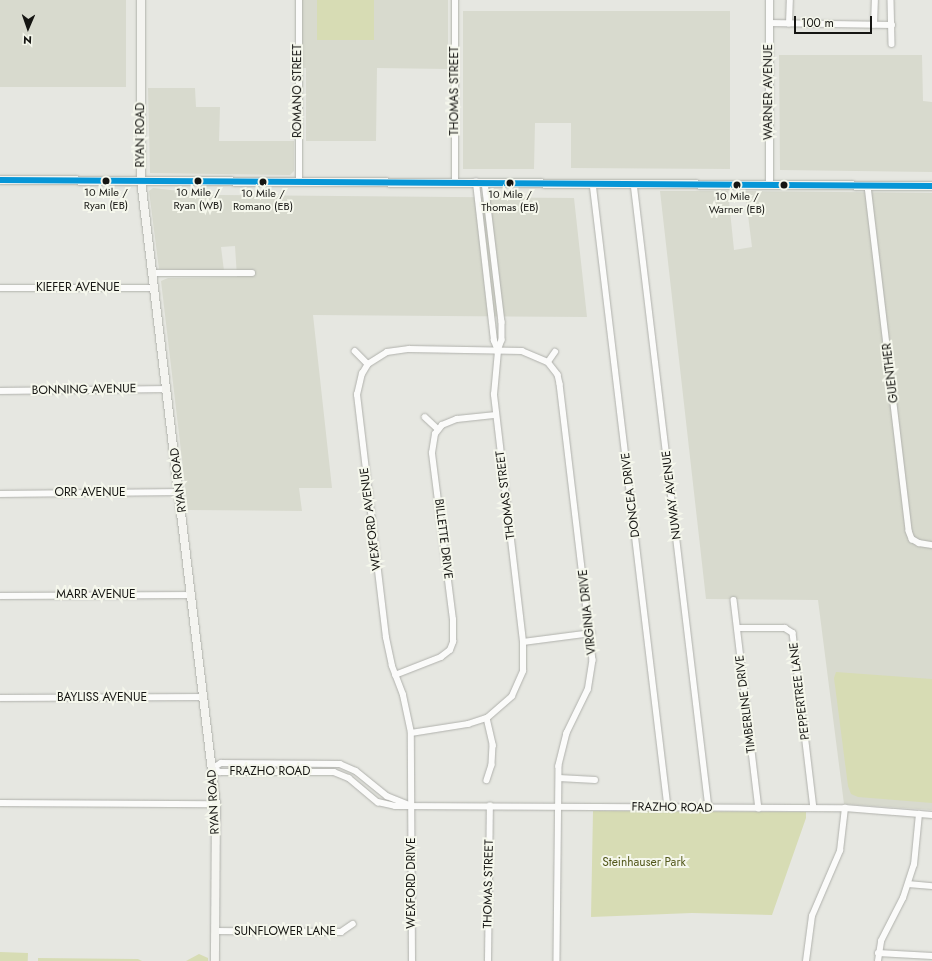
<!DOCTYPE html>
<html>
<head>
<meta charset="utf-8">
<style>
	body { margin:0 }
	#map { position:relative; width:932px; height:961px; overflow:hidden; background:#e6e7e1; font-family:Jost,sans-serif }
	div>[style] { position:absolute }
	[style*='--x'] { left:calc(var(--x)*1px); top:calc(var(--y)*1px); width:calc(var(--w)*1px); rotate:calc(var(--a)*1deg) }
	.built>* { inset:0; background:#d8dace; transform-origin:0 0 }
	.green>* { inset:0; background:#d7dcb4; transform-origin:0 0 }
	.roads { filter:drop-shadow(0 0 1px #b0b1ac) drop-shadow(0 0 1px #b0b1ac) }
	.minor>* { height:5.5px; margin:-2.75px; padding:0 2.75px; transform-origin:2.75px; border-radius:2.75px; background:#fbfbfa }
	.tertiary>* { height:7px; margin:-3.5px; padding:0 3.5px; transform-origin:3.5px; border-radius:3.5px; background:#fbfbfa }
	.secondary>* { height:8px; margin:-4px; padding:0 4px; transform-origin:4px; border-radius:4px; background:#f4f4f0 }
	.bus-1>* { height:6px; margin:-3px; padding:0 3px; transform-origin:3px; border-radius:3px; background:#0696d7 }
	.dots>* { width:11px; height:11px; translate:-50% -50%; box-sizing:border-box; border:2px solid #f5f7ec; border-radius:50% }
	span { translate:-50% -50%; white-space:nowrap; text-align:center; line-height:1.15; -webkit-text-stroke:4px #f5f7ec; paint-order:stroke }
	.bus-label { font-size:11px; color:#151512 }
	.street-label { font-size:12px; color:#151512 }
	.park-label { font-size:12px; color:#53581c }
	.north { position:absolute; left:8px; top:8px; width:40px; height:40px; -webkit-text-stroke:3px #f5f7ec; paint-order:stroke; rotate:182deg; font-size:11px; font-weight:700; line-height:16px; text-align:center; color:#151512 }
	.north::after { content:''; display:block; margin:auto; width:14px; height:18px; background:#151512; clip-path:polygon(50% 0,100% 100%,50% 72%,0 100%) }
	.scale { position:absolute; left:794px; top:16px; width:78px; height:18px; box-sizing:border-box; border:2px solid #151512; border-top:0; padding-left:5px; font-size:12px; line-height:14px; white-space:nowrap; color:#151512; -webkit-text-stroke:3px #f5f7ec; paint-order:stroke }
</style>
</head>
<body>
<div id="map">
	<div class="built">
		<div style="left:0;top:0;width:126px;height:87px"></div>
		<div style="clip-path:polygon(301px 0,448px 0,448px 69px,377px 68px,376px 141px,306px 141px,306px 68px,302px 68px)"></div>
		<div style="clip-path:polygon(463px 11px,730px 11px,730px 169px,571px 168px,571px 123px,535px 123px,534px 169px,463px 169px)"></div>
		<div style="clip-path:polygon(779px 55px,922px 55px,923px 101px,932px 102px,932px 172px,780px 170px)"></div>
		<div style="clip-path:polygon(148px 88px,195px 88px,196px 107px,220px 107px,219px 141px,294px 141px,294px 171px,290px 175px,150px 173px)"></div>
		<div style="clip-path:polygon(153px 188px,216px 195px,574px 198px,587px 317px,313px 315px,332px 488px,299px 488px,302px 511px,188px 510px,161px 281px,168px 278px,237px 277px,235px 246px,221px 247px,224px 271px,159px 269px,149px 191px)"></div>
		<div style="clip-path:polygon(660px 191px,728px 191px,734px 250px,752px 247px,745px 191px,932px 193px,932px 810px,844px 804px,818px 600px,706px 599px)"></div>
	</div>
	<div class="green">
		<div style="left:317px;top:0;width:57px;height:40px"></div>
		<div style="clip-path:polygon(836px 672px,932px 679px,932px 803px,858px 797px,851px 794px,848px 786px,834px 678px)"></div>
		<div style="clip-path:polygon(593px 811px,806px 812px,806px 818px,772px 915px,692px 913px,591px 917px)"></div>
		<div style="left:0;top:952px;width:28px;height:9px;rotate:2deg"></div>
		<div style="clip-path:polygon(199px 954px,208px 958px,208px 961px,186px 961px)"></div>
		<div style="clip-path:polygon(38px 958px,138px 959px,142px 961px,38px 961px)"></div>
	</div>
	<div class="roads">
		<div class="minor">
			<div style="--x:891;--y:0;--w:44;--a:88.7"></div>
			<div style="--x:769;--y:23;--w:123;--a:0.9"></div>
			<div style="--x:789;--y:24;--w:24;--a:-88"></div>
			<div style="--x:874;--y:25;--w:25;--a:-88"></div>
			<div style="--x:299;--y:181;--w:181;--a:-90"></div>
			<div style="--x:455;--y:182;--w:182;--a:-90"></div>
			<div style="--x:485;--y:182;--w:141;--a:83.1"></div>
			<div style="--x:502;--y:322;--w:18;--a:90"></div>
			<div style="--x:502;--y:340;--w:12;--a:110"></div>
			<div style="--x:593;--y:183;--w:628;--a:83.15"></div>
			<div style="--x:634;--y:183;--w:629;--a:83.16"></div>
			<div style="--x:868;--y:186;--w:347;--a:83.2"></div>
			<div style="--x:909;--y:531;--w:9;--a:69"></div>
			<div style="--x:912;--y:539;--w:8;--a:30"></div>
			<div style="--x:919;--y:543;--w:13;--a:9"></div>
			<div style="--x:153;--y:273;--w:99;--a:0"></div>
			<div style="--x:0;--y:288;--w:155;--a:0"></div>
			<div style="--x:355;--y:351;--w:18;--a:45"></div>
			<div style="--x:548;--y:362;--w:12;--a:-55"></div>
			<div style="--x:0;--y:391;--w:167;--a:-0.7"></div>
			<div style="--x:425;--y:417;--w:18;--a:43"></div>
			<div style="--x:0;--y:494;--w:180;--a:-0.6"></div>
			<div style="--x:0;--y:596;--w:192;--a:-0.3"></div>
			<div style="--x:734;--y:600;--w:210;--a:83.2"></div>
			<div style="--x:737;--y:628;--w:48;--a:0"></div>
			<div style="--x:785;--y:628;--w:9;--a:32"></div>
			<div style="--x:793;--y:633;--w:176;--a:83.2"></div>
			<div style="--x:523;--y:642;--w:69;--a:-7.5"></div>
			<div style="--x:395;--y:675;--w:49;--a:-21.4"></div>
			<div style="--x:441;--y:657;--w:11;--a:-38"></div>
			<div style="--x:450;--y:650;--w:9;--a:-69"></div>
			<div style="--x:453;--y:642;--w:22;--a:-90"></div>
			<div style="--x:453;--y:620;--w:168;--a:-97.2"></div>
			<div style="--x:432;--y:453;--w:19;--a:-81"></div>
			<div style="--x:435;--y:434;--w:11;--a:-52"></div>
			<div style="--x:442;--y:425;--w:16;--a:-22"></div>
			<div style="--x:457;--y:419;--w:39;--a:-6"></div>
			<div style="--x:0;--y:698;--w:204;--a:-0.3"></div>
			<div style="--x:487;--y:718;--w:28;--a:77"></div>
			<div style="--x:493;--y:745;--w:20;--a:93"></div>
			<div style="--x:492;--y:765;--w:16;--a:108"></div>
			<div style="--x:411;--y:733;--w:58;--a:-9"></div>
			<div style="--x:468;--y:724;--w:20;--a:-18"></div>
			<div style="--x:487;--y:718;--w:33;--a:-41"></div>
			<div style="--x:512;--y:696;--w:27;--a:-66"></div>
			<div style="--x:523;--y:671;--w:29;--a:-90"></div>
			<div style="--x:523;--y:642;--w:249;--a:-96.7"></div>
			<div style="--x:494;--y:395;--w:44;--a:-84.8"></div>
			<div style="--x:498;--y:351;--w:11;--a:-112"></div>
			<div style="--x:494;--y:341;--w:160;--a:-96.5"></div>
			<div style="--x:213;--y:768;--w:8;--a:30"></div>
			<div style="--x:220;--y:772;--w:114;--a:0"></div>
			<div style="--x:334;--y:772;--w:16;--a:22"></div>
			<div style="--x:349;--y:778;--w:38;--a:40"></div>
			<div style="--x:378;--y:802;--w:17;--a:13"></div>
			<div style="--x:395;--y:806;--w:450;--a:0.3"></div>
			<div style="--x:845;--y:808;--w:87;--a:4.6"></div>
			<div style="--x:213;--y:768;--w:9;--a:-32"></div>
			<div style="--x:221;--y:763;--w:119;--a:0.5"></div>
			<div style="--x:340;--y:764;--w:17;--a:24"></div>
			<div style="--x:356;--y:771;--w:40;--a:39"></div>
			<div style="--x:387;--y:796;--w:27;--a:22"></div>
			<div style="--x:559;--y:778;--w:36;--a:3"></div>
			<div style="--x:0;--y:803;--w:216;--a:0.3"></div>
			<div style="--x:908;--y:884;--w:24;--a:5"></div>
			<div style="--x:215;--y:931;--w:126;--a:0.5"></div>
			<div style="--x:341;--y:932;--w:14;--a:-34"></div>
			<div style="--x:878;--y:953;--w:54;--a:3.2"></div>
			<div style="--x:412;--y:961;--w:228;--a:-90.3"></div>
			<div style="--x:411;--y:733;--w:39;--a:-102"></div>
			<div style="--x:403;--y:695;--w:31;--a:-111"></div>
			<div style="--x:392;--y:666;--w:29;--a:-102"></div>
			<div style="--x:386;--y:638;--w:245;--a:-96.8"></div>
			<div style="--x:357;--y:395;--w:22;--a:-77"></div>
			<div style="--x:362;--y:374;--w:12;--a:-59"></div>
			<div style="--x:368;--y:364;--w:22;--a:-32"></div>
			<div style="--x:387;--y:352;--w:22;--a:-8"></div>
			<div style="--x:409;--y:349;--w:113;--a:1"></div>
			<div style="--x:522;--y:351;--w:28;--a:23"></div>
			<div style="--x:548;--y:362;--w:16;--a:52"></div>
			<div style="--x:558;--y:375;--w:9;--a:77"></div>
			<div style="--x:560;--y:384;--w:278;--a:83.2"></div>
			<div style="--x:593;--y:660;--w:30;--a:99"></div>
			<div style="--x:588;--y:690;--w:48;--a:116"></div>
			<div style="--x:567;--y:733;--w:34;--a:104"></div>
			<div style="--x:559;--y:766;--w:195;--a:90.6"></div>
			<div style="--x:488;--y:961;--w:155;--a:-89.3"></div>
			<div style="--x:806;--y:961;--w:45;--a:-82.4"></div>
			<div style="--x:812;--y:916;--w:71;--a:-66.7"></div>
			<div style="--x:840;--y:851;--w:43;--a:-83.4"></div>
			<div style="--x:878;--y:961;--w:20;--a:-81"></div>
			<div style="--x:881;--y:941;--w:48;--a:-62.9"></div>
			<div style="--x:903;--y:898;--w:35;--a:-72"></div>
			<div style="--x:914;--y:865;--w:51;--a:-84.4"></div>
		</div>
		<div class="tertiary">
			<div style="--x:769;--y:185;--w:185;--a:-90"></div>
		</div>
		<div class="secondary">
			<div style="--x:141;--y:0;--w:180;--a:90"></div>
			<div style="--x:141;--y:180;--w:628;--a:83.15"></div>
			<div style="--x:216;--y:804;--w:157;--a:90.4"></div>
			<div style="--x:0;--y:180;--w:932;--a:0.37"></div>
		</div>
	</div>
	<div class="bus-1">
		<div style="--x:0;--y:180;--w:932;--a:0.37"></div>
	</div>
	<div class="dots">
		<div style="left:106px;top:181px;background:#151512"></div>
		<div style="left:198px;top:181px;background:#151512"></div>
		<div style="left:263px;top:182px;background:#151512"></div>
		<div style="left:510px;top:183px;background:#151512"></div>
		<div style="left:737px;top:185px;background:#151512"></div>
		<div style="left:784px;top:185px;background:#151512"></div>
	</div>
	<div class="bus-label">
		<span style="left:106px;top:199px">10 Mile /<br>Ryan (EB)</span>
		<span style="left:198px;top:199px">10 Mile /<br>Ryan (WB)</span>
		<span style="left:263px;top:200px">10 Mile /<br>Romano (EB)</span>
		<span style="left:510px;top:201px">10 Mile /<br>Thomas (EB)</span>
		<span style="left:737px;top:203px">10 Mile /<br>Warner (EB)</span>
	</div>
	<div class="street-label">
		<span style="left:298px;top:91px;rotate:-90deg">ROMANO STREET</span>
		<span style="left:455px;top:91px;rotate:-90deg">THOMAS STREET</span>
		<span style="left:769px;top:92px;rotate:-90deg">WARNER AVENUE</span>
		<span style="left:141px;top:135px;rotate:-90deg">RYAN ROAD</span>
		<span style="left:78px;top:288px">KIEFER AVENUE</span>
		<span style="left:891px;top:373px;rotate:-97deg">GUENTHER</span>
		<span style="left:84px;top:390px;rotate:-1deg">BONNING AVENUE</span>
		<span style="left:179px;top:480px;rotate:-97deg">RYAN ROAD</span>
		<span style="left:90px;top:493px">ORR AVENUE</span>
		<span style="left:506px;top:495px;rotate:-97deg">THOMAS STREET</span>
		<span style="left:631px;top:495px;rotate:-97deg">DONCEA DRIVE</span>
		<span style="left:672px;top:495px;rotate:-97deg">NUWAY AVENUE</span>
		<span style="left:371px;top:519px;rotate:-97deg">WEXFORD AVENUE</span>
		<span style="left:443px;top:539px;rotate:83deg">BILLETTE DRIVE</span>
		<span style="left:96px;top:595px">MARR AVENUE</span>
		<span style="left:588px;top:612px;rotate:-96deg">VIRGINIA DRIVE</span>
		<span style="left:800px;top:691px;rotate:-97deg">PEPPERTREE LANE</span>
		<span style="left:102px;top:698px">BAYLISS AVENUE</span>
		<span style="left:746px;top:704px;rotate:-97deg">TIMBERLINE DRIVE</span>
		<span style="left:270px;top:772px">FRAZHO ROAD</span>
		<span style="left:214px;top:802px;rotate:-93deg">RYAN ROAD</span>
		<span style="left:672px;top:808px;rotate:1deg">FRAZHO ROAD</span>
		<span style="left:412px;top:883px;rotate:-90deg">WEXFORD DRIVE</span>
		<span style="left:489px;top:884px;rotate:-89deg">THOMAS STREET</span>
		<span style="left:285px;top:932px">SUNFLOWER LANE</span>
	</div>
	<div class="park-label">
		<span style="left:644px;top:863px">Steinhauser Park</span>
	</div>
	<div class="north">N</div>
	<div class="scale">100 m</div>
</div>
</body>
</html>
